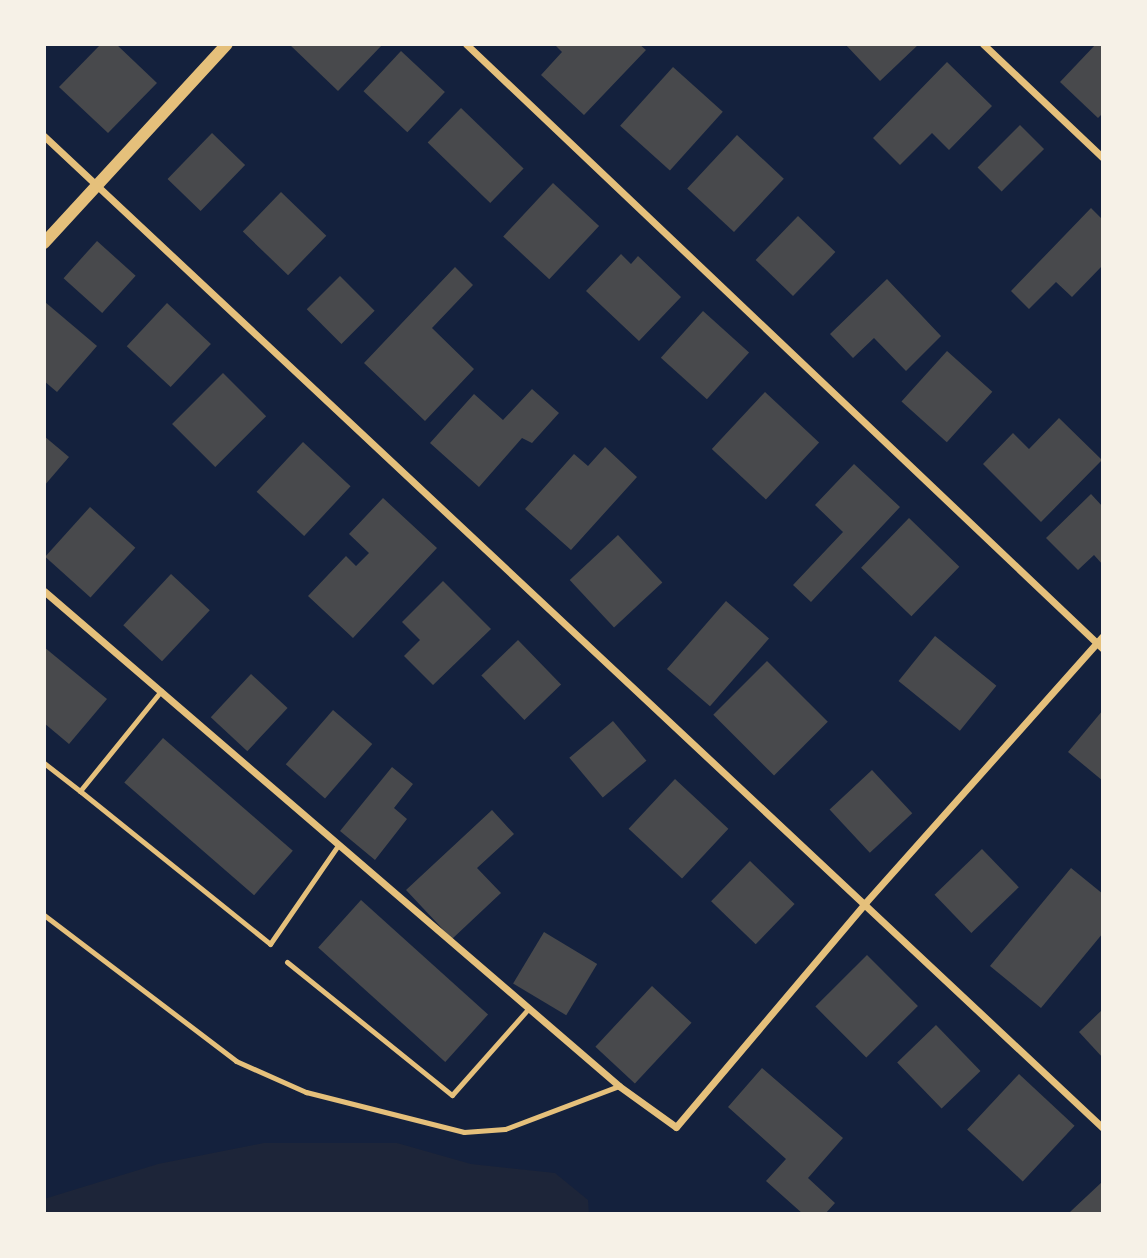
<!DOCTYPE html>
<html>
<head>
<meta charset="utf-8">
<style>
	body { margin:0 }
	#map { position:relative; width:1147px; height:1258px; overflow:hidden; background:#14213d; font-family:"Noto Serif",serif }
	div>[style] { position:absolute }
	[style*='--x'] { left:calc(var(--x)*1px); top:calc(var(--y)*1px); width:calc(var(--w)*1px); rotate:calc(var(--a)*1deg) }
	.green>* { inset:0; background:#1d2539 }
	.building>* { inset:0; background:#48494c; transform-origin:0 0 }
	.service>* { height:5px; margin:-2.5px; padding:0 2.5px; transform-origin:2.5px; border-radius:2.5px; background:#e5c07b }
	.minor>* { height:7px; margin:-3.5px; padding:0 3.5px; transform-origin:3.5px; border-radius:3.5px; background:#e5c07b }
	.tertiary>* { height:12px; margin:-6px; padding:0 6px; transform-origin:6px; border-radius:6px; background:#e5c07b }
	span { translate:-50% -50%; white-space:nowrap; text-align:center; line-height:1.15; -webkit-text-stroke:6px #f6f1e7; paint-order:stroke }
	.frame { position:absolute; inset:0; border:46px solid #f6f1e7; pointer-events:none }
</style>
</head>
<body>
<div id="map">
	<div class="green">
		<div style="clip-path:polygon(264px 1143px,397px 1143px,471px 1164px,555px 1173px,588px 1200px,589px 1214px,44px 1214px,44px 1199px,158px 1164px)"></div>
	</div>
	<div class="building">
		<div style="clip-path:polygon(101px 44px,116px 44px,157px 83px,108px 133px,59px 87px)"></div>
		<div style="clip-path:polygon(289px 44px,383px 44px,338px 91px)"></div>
		<div style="clip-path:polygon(554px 44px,639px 44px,646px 50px,584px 115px,541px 75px,562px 52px)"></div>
		<div style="clip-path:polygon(845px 44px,919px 44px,880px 81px)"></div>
		<div style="clip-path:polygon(1096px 44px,1103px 44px,1103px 113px,1098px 118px,1060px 82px)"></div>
		<div style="left:401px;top:51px;width:60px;height:55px;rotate:43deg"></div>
		<div style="clip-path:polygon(947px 62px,992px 106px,949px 150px,932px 133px,900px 165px,873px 138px)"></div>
		<div style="left:673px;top:67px;width:67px;height:79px;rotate:42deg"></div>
		<div style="left:461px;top:108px;width:87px;height:48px;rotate:44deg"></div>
		<div style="left:1020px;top:125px;width:34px;height:60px;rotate:45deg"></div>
		<div style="left:212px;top:133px;width:46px;height:64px;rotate:44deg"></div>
		<div style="left:737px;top:135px;width:64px;height:73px;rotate:43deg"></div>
		<div style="left:553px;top:183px;width:63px;height:73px;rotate:43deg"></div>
		<div style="left:281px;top:192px;width:63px;height:55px;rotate:44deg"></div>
		<div style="clip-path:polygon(1091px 208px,1103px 220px,1103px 265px,1072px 297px,1056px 282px,1029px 309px,1011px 291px)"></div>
		<div style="left:798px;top:216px;width:52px;height:61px;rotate:44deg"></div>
		<div style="left:97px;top:241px;width:52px;height:50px;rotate:42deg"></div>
		<div style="clip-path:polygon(621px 254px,631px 264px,638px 256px,681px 297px,639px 341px,586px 291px)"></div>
		<div style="clip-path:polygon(455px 267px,473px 285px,432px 328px,474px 369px,425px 421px,364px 363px)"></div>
		<div style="left:340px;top:276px;width:49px;height:47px;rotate:45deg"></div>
		<div style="clip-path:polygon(887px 279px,941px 336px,906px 371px,874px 338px,853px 358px,830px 334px)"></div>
		<div style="clip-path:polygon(45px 302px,97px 346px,57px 392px,44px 381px)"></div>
		<div style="left:167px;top:303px;width:60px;height:59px;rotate:43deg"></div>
		<div style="left:703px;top:311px;width:62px;height:63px;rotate:42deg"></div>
		<div style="left:947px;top:351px;width:61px;height:68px;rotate:42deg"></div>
		<div style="left:223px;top:373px;width:61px;height:72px;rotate:45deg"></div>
		<div style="clip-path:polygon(532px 389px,559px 413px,532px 443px,522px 438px,479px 487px,430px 443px,474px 394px,503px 420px)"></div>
		<div style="left:765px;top:392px;width:74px;height:78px;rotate:43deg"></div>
		<div style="clip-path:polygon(1059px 418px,1102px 460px,1041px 522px,983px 464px,1013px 433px,1029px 449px)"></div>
		<div style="clip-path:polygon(44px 436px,69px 457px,44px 486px)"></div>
		<div style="left:303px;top:442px;width:65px;height:68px;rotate:43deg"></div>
		<div style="clip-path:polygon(605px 447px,637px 477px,571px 550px,525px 509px,574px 454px,588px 466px)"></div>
		<div style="clip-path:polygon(854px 464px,900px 507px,811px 602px,793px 585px,843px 532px,815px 505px)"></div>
		<div style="clip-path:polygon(1091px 494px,1103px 507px,1103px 565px,1094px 555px,1078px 570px,1046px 538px)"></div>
		<div style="clip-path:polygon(383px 498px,437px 548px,353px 638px,308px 596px,346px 556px,356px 566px,369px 553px,349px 534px)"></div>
		<div style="left:90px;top:507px;width:61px;height:67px;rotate:42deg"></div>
		<div style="left:909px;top:518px;width:70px;height:69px;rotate:44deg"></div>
		<div style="left:618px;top:535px;width:65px;height:66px;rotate:47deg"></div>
		<div style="left:171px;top:574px;width:53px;height:70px;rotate:43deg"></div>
		<div style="clip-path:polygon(443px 581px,491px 629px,433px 685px,404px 656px,420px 640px,402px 622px)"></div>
		<div style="left:726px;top:601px;width:57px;height:90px;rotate:41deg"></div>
		<div style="left:935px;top:636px;width:79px;height:58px;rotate:39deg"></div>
		<div style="left:518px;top:640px;width:62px;height:51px;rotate:46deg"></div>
		<div style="clip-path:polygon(44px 647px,107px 699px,69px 744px,44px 723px)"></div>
		<div style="left:767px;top:661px;width:86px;height:76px;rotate:45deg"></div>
		<div style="left:251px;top:674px;width:50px;height:59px;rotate:43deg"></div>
		<div style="left:333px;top:710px;width:52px;height:72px;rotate:41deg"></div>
		<div style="clip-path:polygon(1103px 710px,1103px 781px,1068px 752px)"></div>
		<div style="left:613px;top:721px;width:52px;height:57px;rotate:50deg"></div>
		<div style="left:163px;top:738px;width:172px;height:59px;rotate:41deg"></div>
		<div style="clip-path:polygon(392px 767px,413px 784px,394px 808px,407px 819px,375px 860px,340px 831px)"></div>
		<div style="left:872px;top:770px;width:59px;height:58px;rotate:47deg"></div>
		<div style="left:675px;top:779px;width:73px;height:68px;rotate:43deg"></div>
		<div style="clip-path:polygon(492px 810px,514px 834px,477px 868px,501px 893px,452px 939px,406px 890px)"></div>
		<div style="left:982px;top:849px;width:53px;height:66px;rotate:46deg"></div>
		<div style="left:750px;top:861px;width:62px;height:56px;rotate:44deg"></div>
		<div style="clip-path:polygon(1071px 868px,1103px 894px,1103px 933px,1041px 1008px,990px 966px)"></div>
		<div style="left:361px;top:900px;width:171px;height:64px;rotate:42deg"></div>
		<div style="left:544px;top:932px;width:62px;height:60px;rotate:31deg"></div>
		<div style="left:867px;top:955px;width:72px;height:73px;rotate:45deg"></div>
		<div style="left:652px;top:986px;width:54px;height:83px;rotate:43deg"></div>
		<div style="clip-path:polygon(1103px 1009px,1103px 1058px,1079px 1032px)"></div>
		<div style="left:936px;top:1025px;width:64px;height:54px;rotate:46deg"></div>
		<div style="clip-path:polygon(762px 1068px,843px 1138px,808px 1178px,835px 1203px,825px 1214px,803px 1214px,766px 1181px,786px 1159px,728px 1107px)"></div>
		<div style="left:1019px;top:1074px;width:76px;height:76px;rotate:43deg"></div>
		<div style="clip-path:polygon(1103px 1181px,1103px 1214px,1072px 1214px,1070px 1212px)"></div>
	</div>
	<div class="service">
		<div style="--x:44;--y:763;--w:46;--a:37.9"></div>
		<div style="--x:80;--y:791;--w:129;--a:-51"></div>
		<div style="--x:80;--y:791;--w:244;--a:38.8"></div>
		<div style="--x:270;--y:944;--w:121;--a:-55.4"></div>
		<div style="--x:44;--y:915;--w:241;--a:37.2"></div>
		<div style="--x:236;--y:1061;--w:77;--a:23.9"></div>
		<div style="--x:306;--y:1092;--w:163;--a:14.2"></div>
		<div style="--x:464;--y:1132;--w:41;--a:-4.2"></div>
		<div style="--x:505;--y:1129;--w:122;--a:-20.7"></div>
		<div style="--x:287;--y:962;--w:212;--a:38.9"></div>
		<div style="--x:452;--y:1095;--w:116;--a:-48.5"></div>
	</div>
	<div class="minor">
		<div style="--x:466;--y:44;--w:879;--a:43.52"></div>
		<div style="--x:983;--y:44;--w:166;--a:43.5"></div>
		<div style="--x:44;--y:136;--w:1451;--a:43.13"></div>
		<div style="--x:44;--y:591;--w:759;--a:40.72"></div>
		<div style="--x:619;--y:1086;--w:70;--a:35.7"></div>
		<div style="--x:676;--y:1127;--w:294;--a:-49.8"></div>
		<div style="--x:866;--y:902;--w:356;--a:-48.3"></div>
	</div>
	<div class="tertiary">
		<div style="--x:44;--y:243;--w:270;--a:-47.4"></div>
	</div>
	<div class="frame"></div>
</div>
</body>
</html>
